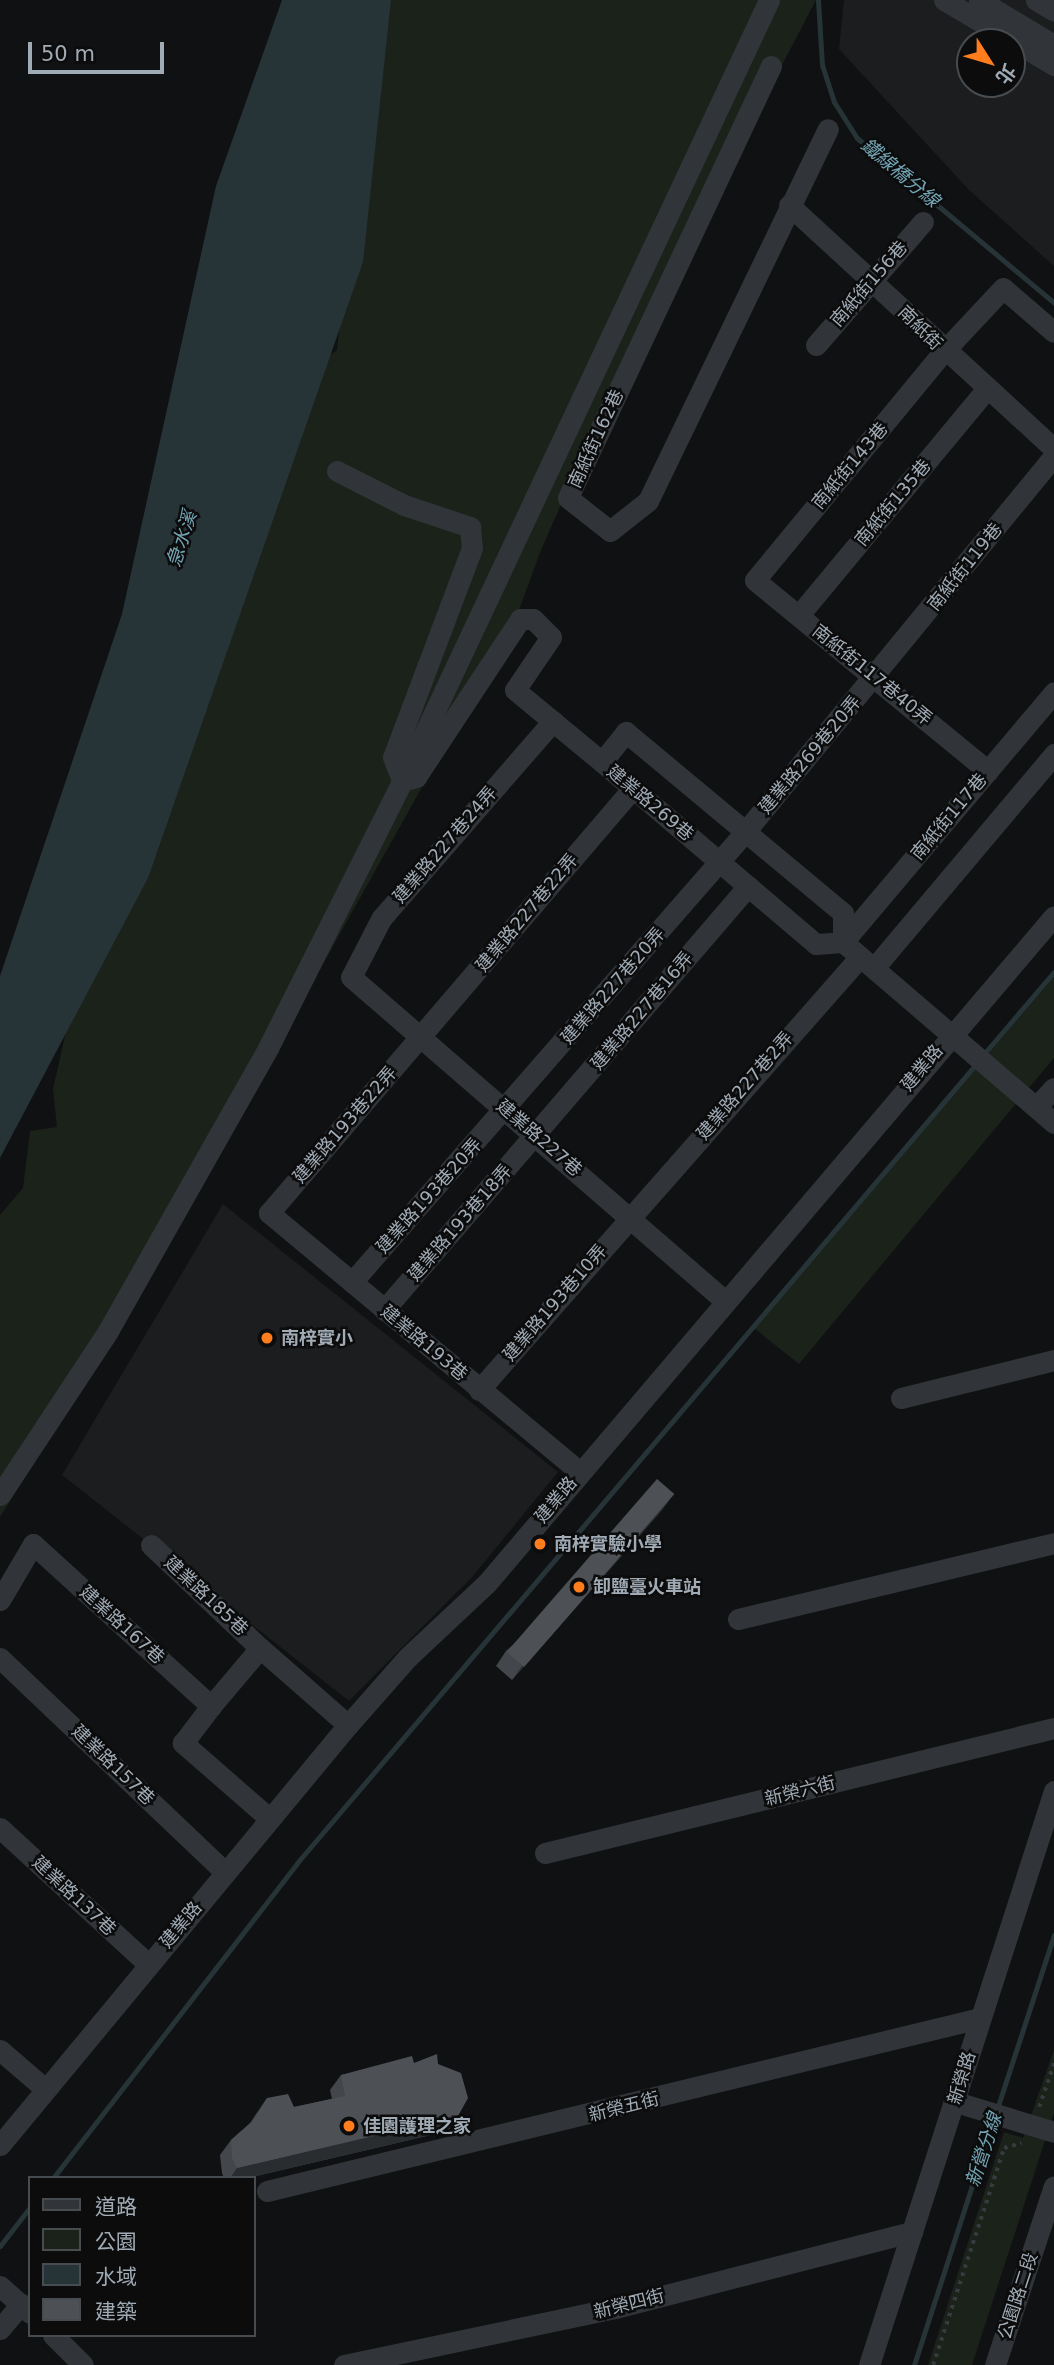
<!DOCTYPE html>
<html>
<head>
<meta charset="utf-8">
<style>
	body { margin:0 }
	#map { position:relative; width:1054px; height:2365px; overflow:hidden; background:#101112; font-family:"DejaVu Sans","Noto Sans TC",sans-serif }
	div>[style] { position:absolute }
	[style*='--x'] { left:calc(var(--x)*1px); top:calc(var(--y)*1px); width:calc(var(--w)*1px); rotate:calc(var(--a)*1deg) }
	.built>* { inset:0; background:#1c1d1f }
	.green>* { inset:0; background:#1b221a }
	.water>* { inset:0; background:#263337 }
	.stream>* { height:5px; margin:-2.5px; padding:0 2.5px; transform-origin:2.5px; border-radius:2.5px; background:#263337 }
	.path>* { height:3.5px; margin-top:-1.75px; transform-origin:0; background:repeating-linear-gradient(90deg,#373b3f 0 3.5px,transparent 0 8.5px) }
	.minor>* { height:21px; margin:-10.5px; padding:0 10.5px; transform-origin:10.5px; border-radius:10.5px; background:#313438 }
	.wall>* { inset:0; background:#43474b }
	.shaded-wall>* { inset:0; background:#2a2d2f }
	.building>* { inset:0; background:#4d5156; transform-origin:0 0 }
	.dots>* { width:19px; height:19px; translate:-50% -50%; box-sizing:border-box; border:4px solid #0c0c0d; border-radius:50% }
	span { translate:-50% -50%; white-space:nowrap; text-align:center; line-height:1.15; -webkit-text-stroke:5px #0c0c0d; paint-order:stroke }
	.street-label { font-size:18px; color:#a0abb5 }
	.poi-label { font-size:18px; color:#a0abb5; font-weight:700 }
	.left { translate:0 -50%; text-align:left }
	.water-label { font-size:19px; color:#73a5b4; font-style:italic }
	.legend { position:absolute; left:28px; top:2176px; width:228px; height:161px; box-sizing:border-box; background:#0c0c0d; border:2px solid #474c50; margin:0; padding:9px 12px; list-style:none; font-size:21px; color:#a0abb5 }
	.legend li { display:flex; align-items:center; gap:14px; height:35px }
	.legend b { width:35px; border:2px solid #474c50 }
	.north { position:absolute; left:956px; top:28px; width:70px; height:70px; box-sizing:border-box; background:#0c0c0d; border:2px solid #474c50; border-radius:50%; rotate:127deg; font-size:19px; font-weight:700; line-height:28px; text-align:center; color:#a0abb5 }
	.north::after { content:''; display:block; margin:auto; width:24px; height:32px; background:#ff7d1c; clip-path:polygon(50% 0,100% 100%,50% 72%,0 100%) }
	.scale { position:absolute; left:28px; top:42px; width:136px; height:32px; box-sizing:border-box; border:4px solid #a0abb5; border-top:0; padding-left:9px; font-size:21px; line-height:24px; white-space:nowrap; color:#a0abb5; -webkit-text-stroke:5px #0c0c0d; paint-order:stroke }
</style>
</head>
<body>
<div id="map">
	<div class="built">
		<div style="clip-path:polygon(evenodd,844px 0,1054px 0,1054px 266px,969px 190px,839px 49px,844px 0,970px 42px,1012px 42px,1012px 84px,970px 84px,970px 42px)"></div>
		<div style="clip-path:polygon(223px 1204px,558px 1472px,473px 1576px,349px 1701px,62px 1475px)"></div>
	</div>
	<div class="green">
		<div style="clip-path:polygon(375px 0,816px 0,607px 400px,541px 550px,515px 621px,115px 1336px,0 1517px,0 1215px,23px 1188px,30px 1131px,57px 1127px,53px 1089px,99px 886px,285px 388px,337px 350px)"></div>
		<div style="clip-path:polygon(1054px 977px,1054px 1058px,799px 1364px,754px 1328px)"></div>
		<div style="clip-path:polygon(1054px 2050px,1054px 2113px,972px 2365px,928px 2365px,1004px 2132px,1023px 2138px)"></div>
	</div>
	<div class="water">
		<div style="clip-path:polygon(282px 0,391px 0,363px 262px,148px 878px,0 1158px,0 976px,122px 614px,216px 186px)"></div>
	</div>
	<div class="stream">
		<div style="--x:818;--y:0;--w:65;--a:86.5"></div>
		<div style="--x:822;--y:65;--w:39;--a:72"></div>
		<div style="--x:834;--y:102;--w:43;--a:57.4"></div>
		<div style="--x:857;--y:138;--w:257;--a:39.9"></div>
		<div style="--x:983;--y:1055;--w:109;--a:-49.5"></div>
		<div style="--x:997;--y:2109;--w:183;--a:-71.9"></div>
		<div style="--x:53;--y:2178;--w:398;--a:-52.2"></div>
		<div style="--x:297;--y:1863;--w:1050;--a:-49.64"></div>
		<div style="--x:0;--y:2246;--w:49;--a:-52.4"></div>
		<div style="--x:914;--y:2365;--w:260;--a:-72.1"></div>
	</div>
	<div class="path">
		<div style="--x:1039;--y:2107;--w:46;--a:-71.2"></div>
		<div style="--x:933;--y:2365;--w:228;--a:-71.9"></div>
		<div style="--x:1004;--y:2148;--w:18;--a:-16"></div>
	</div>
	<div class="minor">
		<div style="--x:944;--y:0;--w:128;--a:30.6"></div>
		<div style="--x:979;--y:0;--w:87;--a:31"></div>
		<div style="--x:1036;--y:0;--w:21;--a:31"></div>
		<div style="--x:771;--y:66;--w:477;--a:115.2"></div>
		<div style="--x:568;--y:498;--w:53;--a:38.2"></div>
		<div style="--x:610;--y:531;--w:48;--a:-38.3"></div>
		<div style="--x:648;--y:501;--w:413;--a:-64.2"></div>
		<div style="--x:789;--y:205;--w:360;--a:42.6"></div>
		<div style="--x:816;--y:345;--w:163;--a:-49"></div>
		<div style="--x:337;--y:471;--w:75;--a:26.9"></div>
		<div style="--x:404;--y:505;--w:70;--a:18.4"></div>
		<div style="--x:470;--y:527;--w:21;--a:85"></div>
		<div style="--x:472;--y:548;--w:223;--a:110.7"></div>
		<div style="--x:393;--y:757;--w:26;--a:69"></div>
		<div style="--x:402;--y:781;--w:15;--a:-16"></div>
		<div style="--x:416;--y:777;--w:189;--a:-56.6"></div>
		<div style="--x:520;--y:619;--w:13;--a:0"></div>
		<div style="--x:533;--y:619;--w:25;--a:45"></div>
		<div style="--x:551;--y:637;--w:64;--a:124.2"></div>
		<div style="--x:515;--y:690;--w:113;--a:39.6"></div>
		<div style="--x:799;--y:615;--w:293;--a:-50.3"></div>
		<div style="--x:553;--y:721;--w:262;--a:131"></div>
		<div style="--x:381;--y:919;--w:65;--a:117.3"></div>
		<div style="--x:351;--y:977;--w:495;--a:40.9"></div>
		<div style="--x:988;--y:771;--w:301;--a:-140.7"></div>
		<div style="--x:755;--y:580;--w:297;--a:-50.5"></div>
		<div style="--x:944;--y:351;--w:86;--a:-46.9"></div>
		<div style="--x:1003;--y:288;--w:67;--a:40.8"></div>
		<div style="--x:843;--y:942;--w:29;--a:-90"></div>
		<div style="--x:843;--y:913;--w:283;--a:-140.2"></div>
		<div style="--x:626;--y:732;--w:38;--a:129"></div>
		<div style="--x:602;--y:762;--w:281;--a:40.4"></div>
		<div style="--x:816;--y:944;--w:27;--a:-4"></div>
		<div style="--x:843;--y:942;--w:278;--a:40.6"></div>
		<div style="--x:843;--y:942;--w:327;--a:-49.8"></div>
		<div style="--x:874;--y:968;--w:280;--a:-49.9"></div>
		<div style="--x:1036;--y:1107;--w:26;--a:-47"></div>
		<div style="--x:352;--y:1282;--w:597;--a:-48.87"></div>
		<div style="--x:745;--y:832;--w:487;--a:-50.6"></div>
		<div style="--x:384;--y:1310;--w:559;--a:-49.35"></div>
		<div style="--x:479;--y:1390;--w:577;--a:-48.66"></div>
		<div style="--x:901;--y:1398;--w:158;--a:-13.9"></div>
		<div style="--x:580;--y:1472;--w:405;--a:-140.2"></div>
		<div style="--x:269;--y:1213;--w:560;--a:-49.42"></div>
		<div style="--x:0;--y:1495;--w:196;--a:-56.6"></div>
		<div style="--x:108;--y:1331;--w:325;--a:-60.5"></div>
		<div style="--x:268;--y:1048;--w:299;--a:-63.3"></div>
		<div style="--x:402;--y:781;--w:863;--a:-64.83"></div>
		<div style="--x:151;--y:1545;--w:150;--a:43.4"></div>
		<div style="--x:0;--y:1600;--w:65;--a:-59.5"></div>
		<div style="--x:33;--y:1544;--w:241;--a:42.3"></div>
		<div style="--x:738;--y:1619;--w:325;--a:-13.5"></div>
		<div style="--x:0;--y:1658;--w:311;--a:43.6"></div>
		<div style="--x:270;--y:1819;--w:116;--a:-138.9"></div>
		<div style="--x:183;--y:1743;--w:46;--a:-52.9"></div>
		<div style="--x:211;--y:1706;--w:76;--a:-49.8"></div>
		<div style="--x:260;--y:1648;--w:117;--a:41.2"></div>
		<div style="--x:0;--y:1828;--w:201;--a:42.6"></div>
		<div style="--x:545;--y:1853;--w:524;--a:-13.8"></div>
		<div style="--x:0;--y:2050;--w:58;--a:40.8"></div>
		<div style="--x:956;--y:2102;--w:102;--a:17"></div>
		<div style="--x:0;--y:2145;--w:545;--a:-50.36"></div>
		<div style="--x:348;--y:1725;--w:91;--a:-48.6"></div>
		<div style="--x:408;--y:1657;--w:108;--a:-43.1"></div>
		<div style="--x:487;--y:1583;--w:875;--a:-49.63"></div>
		<div style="--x:267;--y:2191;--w:734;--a:-13.64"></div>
		<div style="--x:0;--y:2286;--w:40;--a:42"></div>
		<div style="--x:0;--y:2329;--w:33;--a:-50"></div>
		<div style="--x:53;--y:2335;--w:42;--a:45"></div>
		<div style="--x:344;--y:2365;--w:277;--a:-11.9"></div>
		<div style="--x:615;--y:2308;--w:307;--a:-14.4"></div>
		<div style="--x:869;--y:2365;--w:603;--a:-72.14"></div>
		<div style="--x:995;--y:2365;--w:188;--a:-71.8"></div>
	</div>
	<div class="wall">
		<div style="clip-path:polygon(663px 1509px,512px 1680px,496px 1666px,506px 1651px)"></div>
		<div style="clip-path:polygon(414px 2063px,438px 2064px,458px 2116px,448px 2131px,248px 2178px,224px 2178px,222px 2173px,220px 2155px,231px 2140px,250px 2123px,267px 2098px,294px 2107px,332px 2099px,330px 2090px,341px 2075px)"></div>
	</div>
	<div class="shaded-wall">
		<div style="clip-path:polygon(674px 1494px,663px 1509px,512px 1680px,523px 1665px)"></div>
		<div style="clip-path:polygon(458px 2116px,448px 2131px,248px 2178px,230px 2178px,237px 2168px)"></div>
	</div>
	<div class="building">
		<div style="left:657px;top:1479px;width:23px;height:229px;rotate:41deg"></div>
		<div style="clip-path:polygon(437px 2054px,438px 2064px,461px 2073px,468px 2098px,458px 2116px,237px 2168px,232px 2158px,231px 2140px,253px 2121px,267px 2098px,288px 2094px,294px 2107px,345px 2096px,341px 2075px,412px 2056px,414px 2063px)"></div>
	</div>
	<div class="dots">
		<div style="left:267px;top:1338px;background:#ff7d1c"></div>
		<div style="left:540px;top:1544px;background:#ff7d1c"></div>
		<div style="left:579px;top:1587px;background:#ff7d1c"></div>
		<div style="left:349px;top:2126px;background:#ff7d1c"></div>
	</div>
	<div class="street-label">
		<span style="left:869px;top:284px;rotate:-49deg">南紙街156巷</span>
		<span style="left:920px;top:328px;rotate:45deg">南紙街</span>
		<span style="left:596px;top:439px;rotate:-65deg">南紙街162巷</span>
		<span style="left:850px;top:466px;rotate:-50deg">南紙街143巷</span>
		<span style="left:893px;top:503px;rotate:-50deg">南紙街135巷</span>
		<span style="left:965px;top:567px;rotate:-51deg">南紙街119巷</span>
		<span style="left:872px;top:675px;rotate:39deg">南紙街117巷40弄</span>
		<span style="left:810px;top:755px;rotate:-50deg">建業路269巷20弄</span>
		<span style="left:650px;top:803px;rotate:40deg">建業路269巷</span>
		<span style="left:949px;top:817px;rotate:-50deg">南紙街117巷</span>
		<span style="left:445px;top:845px;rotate:-49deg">建業路227巷24弄</span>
		<span style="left:527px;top:913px;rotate:-50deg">建業路227巷22弄</span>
		<span style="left:613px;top:986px;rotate:-49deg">建業路227巷20弄</span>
		<span style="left:642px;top:1011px;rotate:-50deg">建業路227巷16弄</span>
		<span style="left:922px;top:1068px;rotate:-50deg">建業路</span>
		<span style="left:745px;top:1086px;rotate:-49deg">建業路227巷2弄</span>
		<span style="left:345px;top:1125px;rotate:-49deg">建業路193巷22弄</span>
		<span style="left:539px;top:1138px;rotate:41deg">建業路227巷</span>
		<span style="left:429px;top:1196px;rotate:-48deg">建業路193巷20弄</span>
		<span style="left:460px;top:1223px;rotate:-49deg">建業路193巷18弄</span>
		<span style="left:555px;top:1303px;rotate:-49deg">建業路193巷10弄</span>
		<span style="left:424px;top:1343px;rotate:40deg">建業路193巷</span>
		<span style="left:556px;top:1500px;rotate:-50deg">建業路</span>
		<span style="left:206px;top:1596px;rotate:43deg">建業路185巷</span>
		<span style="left:122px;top:1625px;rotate:42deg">建業路167巷</span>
		<span style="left:113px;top:1765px;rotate:44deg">建業路157巷</span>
		<span style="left:800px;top:1791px;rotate:-14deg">新榮六街</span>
		<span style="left:74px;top:1896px;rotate:43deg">建業路137巷</span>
		<span style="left:181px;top:1925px;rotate:-50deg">建業路</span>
		<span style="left:962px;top:2078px;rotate:-73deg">新榮路</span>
		<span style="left:624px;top:2107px;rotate:-14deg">新榮五街</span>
		<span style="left:1018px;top:2296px;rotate:-72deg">公園路二段</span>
		<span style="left:629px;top:2304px;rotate:-14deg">新榮四街</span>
	</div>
	<div class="poi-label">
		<span class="left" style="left:281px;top:1338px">南梓實小</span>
		<span class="left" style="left:554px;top:1544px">南梓實驗小學</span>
		<span class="left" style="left:593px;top:1587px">卸鹽臺火車站</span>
		<span class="left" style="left:363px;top:2126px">佳園護理之家</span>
	</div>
	<div class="water-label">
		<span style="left:900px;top:173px;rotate:40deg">鐵線橋分線</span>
		<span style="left:182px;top:539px;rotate:-72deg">急水溪</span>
		<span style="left:984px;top:2150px;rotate:-72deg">新營分線</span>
	</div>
	<ul class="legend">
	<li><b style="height:9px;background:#313438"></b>道路</li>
	<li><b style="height:19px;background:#1b221a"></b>公園</li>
	<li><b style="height:19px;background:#263337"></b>水域</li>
	<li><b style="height:19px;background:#4d5156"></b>建築</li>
	</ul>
	<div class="north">北</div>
	<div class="scale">50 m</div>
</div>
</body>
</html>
